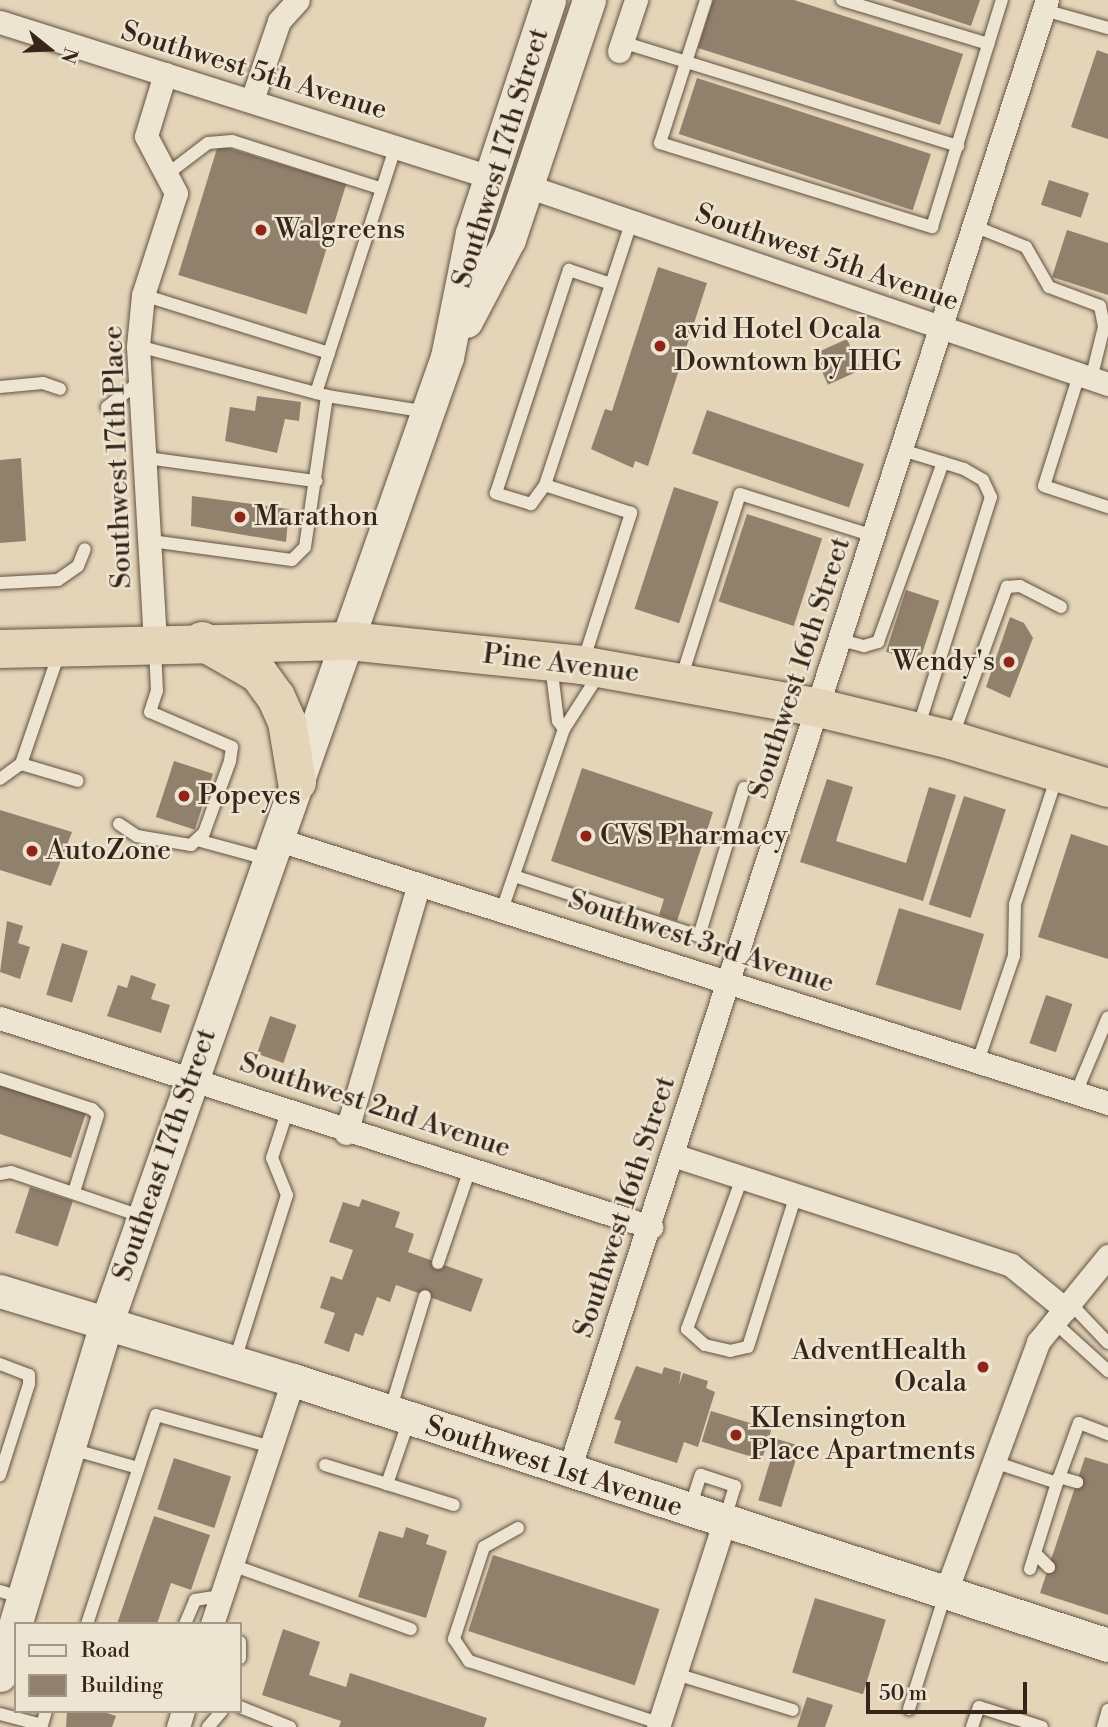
<!DOCTYPE html>
<html>
<head>
<meta charset="utf-8">
<style>
	body { margin:0 }
	#map { position:relative; width:1108px; height:1727px; overflow:hidden; background:#e4d5b9; font-family:"Libre Bodoni",serif }
	div>[style] { position:absolute }
	[style*='--x'] { left:calc(var(--x)*1px); top:calc(var(--y)*1px); width:calc(var(--w)*1px); rotate:calc(var(--a)*1deg) }
	.building>* { inset:0; background:#91816c; transform-origin:0 0 }
	.roads { filter:drop-shadow(0 0 2px #625141) drop-shadow(0 0 2px #625141) }
	.lane>* { height:12px; margin:-6px; padding:0 6px; transform-origin:6px; border-radius:6px; background:#ede4d2 }
	.street>* { height:23px; margin:-11.5px; padding:0 11.5px; transform-origin:11.5px; border-radius:11.5px; background:#ede4d2 }
	.secondary>* { height:33px; margin:-16.5px; padding:0 16.5px; transform-origin:16.5px; border-radius:16.5px; background:#ede4d2 }
	.highway>* { height:38px; margin:-19px; padding:0 19px; transform-origin:19px; border-radius:19px; background:#e4d5b9 }
	.dots>* { width:19px; height:19px; translate:-50% -50%; box-sizing:border-box; border:4px solid #ede4d2; border-radius:50% }
	span { translate:-50% -50%; white-space:nowrap; text-align:center; line-height:1.15; -webkit-text-stroke:5px #ede4d2; paint-order:stroke }
	.street-label { font-size:28px; color:#372519 }
	.poi-label { font-size:28px; color:#372519 }
	.left { translate:0 -50%; text-align:left }
	.right { translate:-100% -50%; text-align:right }
	.legend { position:absolute; left:14px; top:1622px; width:228px; height:91px; box-sizing:border-box; background:#ede4d2; border:2px solid #a49888; margin:0; padding:9px 12px; list-style:none; font-size:21px; color:#372519 }
	.legend li { display:flex; align-items:center; gap:14px; height:35px }
	.legend b { width:35px; border:2px solid #a49888 }
	.north { position:absolute; left:14px; top:14px; width:70px; height:70px; -webkit-text-stroke:5px #ede4d2; paint-order:stroke; rotate:108deg; font-size:19px; font-weight:700; line-height:28px; text-align:center; color:#372519 }
	.north::after { content:''; display:block; margin:auto; width:24px; height:32px; background:#372519; clip-path:polygon(50% 0,100% 100%,50% 72%,0 100%) }
	.scale { position:absolute; left:866px; top:1682px; width:161px; height:32px; box-sizing:border-box; border:4px solid #372519; border-top:0; padding-left:9px; font-size:21px; line-height:24px; white-space:nowrap; color:#372519; -webkit-text-stroke:5px #ede4d2; paint-order:stroke }
</style>
</head>
<body>
<div id="map">
	<div class="building">
		<div style="clip-path:polygon(713px 0,794px 0,963px 54px,940px 125px,698px 48px)"></div>
		<div style="clip-path:polygon(891px 0,980px 0,971px 26px)"></div>
		<div style="clip-path:polygon(1097px 50px,1108px 54px,1108px 139px,1071px 127px)"></div>
		<div style="left:697px;top:78px;width:246px;height:59px;rotate:18deg"></div>
		<div style="left:218px;top:145px;width:134px;height:136px;rotate:17deg"></div>
		<div style="left:1049px;top:180px;width:42px;height:26px;rotate:18deg"></div>
		<div style="clip-path:polygon(1067px 230px,1108px 243px,1108px 295px,1052px 277px)"></div>
		<div style="clip-path:polygon(658px 267px,707px 283px,648px 466px,635px 461px,633px 468px,591px 449px,605px 409px,612px 411px)"></div>
		<div style="left:847px;top:339px;width:34px;height:36px;rotate:66deg"></div>
		<div style="clip-path:polygon(257px 396px,301px 402px,299px 421px,285px 419px,277px 453px,225px 441px,230px 407px,255px 411px)"></div>
		<div style="left:707px;top:410px;width:166px;height:46px;rotate:19deg"></div>
		<div style="clip-path:polygon(21px 458px,26px 541px,0 543px,0 460px)"></div>
		<div style="left:674px;top:487px;width:47px;height:128px;rotate:18deg"></div>
		<div style="clip-path:polygon(192px 496px,289px 509px,286px 542px,191px 526px)"></div>
		<div style="left:747px;top:514px;width:79px;height:92px;rotate:18deg"></div>
		<div style="left:906px;top:590px;width:35px;height:65px;rotate:18deg"></div>
		<div style="clip-path:polygon(1010px 617px,1024px 623px,1033px 638px,1010px 698px,986px 687px)"></div>
		<div style="left:174px;top:761px;width:41px;height:59px;rotate:18deg"></div>
		<div style="clip-path:polygon(582px 768px,713px 812px,677px 921px,659px 915px,664px 899px,551px 861px)"></div>
		<div style="clip-path:polygon(827px 779px,853px 787px,836px 841px,906px 863px,929px 787px,956px 795px,923px 901px,800px 862px)"></div>
		<div style="left:964px;top:796px;width:44px;height:114px;rotate:18deg"></div>
		<div style="clip-path:polygon(0 810px,72px 832px,51px 886px,0 870px)"></div>
		<div style="clip-path:polygon(1071px 834px,1108px 846px,1108px 959px,1038px 937px)"></div>
		<div style="left:899px;top:908px;width:89px;height:80px;rotate:17deg"></div>
		<div style="clip-path:polygon(7px 921px,23px 926px,18px 943px,30px 947px,20px 979px,0 972px)"></div>
		<div style="left:62px;top:943px;width:27px;height:54px;rotate:17deg"></div>
		<div style="clip-path:polygon(131px 975px,156px 984px,151px 999px,170px 1005px,161px 1033px,107px 1016px,118px 985px,127px 988px)"></div>
		<div style="left:1046px;top:995px;width:28px;height:51px;rotate:19deg"></div>
		<div style="left:270px;top:1016px;width:28px;height:40px;rotate:19deg"></div>
		<div style="clip-path:polygon(0 1085px,86px 1113px,71px 1158px,0 1134px)"></div>
		<div style="left:30px;top:1187px;width:45px;height:48px;rotate:18deg"></div>
		<div style="clip-path:polygon(362px 1199px,400px 1212px,395px 1227px,414px 1234px,408px 1252px,483px 1279px,471px 1312px,396px 1285px,390px 1302px,377px 1297px,363px 1336px,355px 1333px,349px 1352px,324px 1343px,335px 1313px,320px 1308px,331px 1276px,342px 1280px,353px 1250px,329px 1242px,343px 1202px,359px 1207px)"></div>
		<div style="clip-path:polygon(636px 1366px,662px 1374px,664px 1367px,681px 1372px,679px 1385px,683px 1373px,708px 1381px,706px 1388px,715px 1392px,698px 1447px,684px 1442px,677px 1463px,614px 1443px,621px 1421px,614px 1419px)"></div>
		<div style="left:711px;top:1411px;width:63px;height:32px;rotate:17deg"></div>
		<div style="left:777px;top:1439px;width:24px;height:64px;rotate:17deg"></div>
		<div style="clip-path:polygon(1085px 1457px,1108px 1464px,1108px 1615px,1040px 1593px)"></div>
		<div style="left:174px;top:1458px;width:60px;height:54px;rotate:18deg"></div>
		<div style="clip-path:polygon(154px 1516px,210px 1535px,191px 1590px,171px 1583px,157px 1624px,117px 1624px)"></div>
		<div style="clip-path:polygon(406px 1527px,429px 1535px,426px 1544px,447px 1551px,426px 1618px,358px 1597px,379px 1531px,403px 1538px)"></div>
		<div style="left:493px;top:1555px;width:175px;height:80px;rotate:18deg"></div>
		<div style="left:815px;top:1598px;width:74px;height:78px;rotate:17deg"></div>
		<div style="clip-path:polygon(283px 1629px,320px 1642px,309px 1675px,346px 1687px,350px 1673px,487px 1718px,484px 1727px,339px 1727px,341px 1721px,262px 1695px)"></div>
		<div style="clip-path:polygon(807px 1697px,833px 1705px,825px 1727px,797px 1727px)"></div>
		<div style="clip-path:polygon(67px 1711px,101px 1711px,116px 1716px,112px 1727px,66px 1727px)"></div>
	</div>
	<div class="roads">
		<div class="lane">
			<div style="--x:706;--y:0;--w:150;--a:107.8"></div>
			<div style="--x:660;--y:143;--w:285;--a:17.2"></div>
			<div style="--x:932;--y:227;--w:238;--a:-72.9"></div>
			<div style="--x:842;--y:0;--w:153;--a:16.7"></div>
			<div style="--x:1044;--y:10;--w:66;--a:15.7"></div>
			<div style="--x:622;--y:42;--w:352;--a:17.2"></div>
			<div style="--x:166;--y:175;--w:53;--a:-37.3"></div>
			<div style="--x:208;--y:143;--w:24;--a:-5"></div>
			<div style="--x:232;--y:141;--w:157;--a:17.7"></div>
			<div style="--x:974;--y:226;--w:56;--a:22"></div>
			<div style="--x:1026;--y:247;--w:46;--a:60.1"></div>
			<div style="--x:1049;--y:287;--w:54;--a:20.4"></div>
			<div style="--x:1100;--y:306;--w:21;--a:79"></div>
			<div style="--x:1104;--y:327;--w:54;--a:104"></div>
			<div style="--x:143;--y:295;--w:195;--a:17.3"></div>
			<div style="--x:138;--y:346;--w:196;--a:14.8"></div>
			<div style="--x:327;--y:396;--w:102;--a:9"></div>
			<div style="--x:1079;--y:375;--w:116;--a:107.5"></div>
			<div style="--x:1044;--y:486;--w:67;--a:18.2"></div>
			<div style="--x:0;--y:387;--w:43;--a:-5.3"></div>
			<div style="--x:43;--y:383;--w:18;--a:19"></div>
			<div style="--x:316;--y:393;--w:260;--a:-72.1"></div>
			<div style="--x:107;--y:407;--w:46;--a:-37.9"></div>
			<div style="--x:902;--y:450;--w:65;--a:17"></div>
			<div style="--x:964;--y:469;--w:22;--a:30"></div>
			<div style="--x:983;--y:480;--w:19;--a:65"></div>
			<div style="--x:991;--y:497;--w:243;--a:107.5"></div>
			<div style="--x:147;--y:458;--w:171;--a:7.8"></div>
			<div style="--x:545;--y:485;--w:24;--a:126"></div>
			<div style="--x:531;--y:504;--w:37;--a:-163"></div>
			<div style="--x:496;--y:493;--w:235;--a:-71.9"></div>
			<div style="--x:569;--y:270;--w:44;--a:18.4"></div>
			<div style="--x:151;--y:541;--w:142;--a:7.7"></div>
			<div style="--x:292;--y:560;--w:18;--a:-45"></div>
			<div style="--x:305;--y:547;--w:153;--a:-81.7"></div>
			<div style="--x:0;--y:583;--w:58;--a:-3"></div>
			<div style="--x:58;--y:580;--w:24;--a:-35"></div>
			<div style="--x:78;--y:566;--w:18;--a:-68"></div>
			<div style="--x:841;--y:640;--w:24;--a:15"></div>
			<div style="--x:864;--y:646;--w:15;--a:-16"></div>
			<div style="--x:878;--y:642;--w:191;--a:-70.1"></div>
			<div style="--x:59;--y:653;--w:117;--a:108.9"></div>
			<div style="--x:21;--y:764;--w:59;--a:16.6"></div>
			<div style="--x:583;--y:662;--w:157;--a:-72.1"></div>
			<div style="--x:631;--y:513;--w:90;--a:-162"></div>
			<div style="--x:545;--y:485;--w:278;--a:-71.8"></div>
			<div style="--x:551;--y:665;--w:56;--a:82.9"></div>
			<div style="--x:558;--y:721;--w:10;--a:53"></div>
			<div style="--x:564;--y:729;--w:65;--a:-57.5"></div>
			<div style="--x:681;--y:679;--w:194;--a:-72.3"></div>
			<div style="--x:740;--y:494;--w:140;--a:17.4"></div>
			<div style="--x:953;--y:735;--w:158;--a:-70"></div>
			<div style="--x:1007;--y:587;--w:13;--a:-4"></div>
			<div style="--x:1020;--y:586;--w:46;--a:27.1"></div>
			<div style="--x:0;--y:779;--w:26;--a:-36"></div>
			<div style="--x:119;--y:824;--w:22;--a:34"></div>
			<div style="--x:137;--y:836;--w:55;--a:9.5"></div>
			<div style="--x:191;--y:845;--w:18;--a:-43"></div>
			<div style="--x:204;--y:833;--w:77;--a:-70.1"></div>
			<div style="--x:230;--y:761;--w:14;--a:-82"></div>
			<div style="--x:232;--y:747;--w:89;--a:-156.9"></div>
			<div style="--x:150;--y:712;--w:22;--a:-72"></div>
			<div style="--x:157;--y:691;--w:42;--a:-92.7"></div>
			<div style="--x:197;--y:840;--w:73;--a:15.2"></div>
			<div style="--x:514;--y:876;--w:194;--a:18"></div>
			<div style="--x:699;--y:936;--w:155;--a:-73.1"></div>
			<div style="--x:502;--y:910;--w:191;--a:-71.1"></div>
			<div style="--x:978;--y:1061;--w:111;--a:-71.1"></div>
			<div style="--x:1014;--y:956;--w:52;--a:-88.9"></div>
			<div style="--x:1015;--y:904;--w:135;--a:-71.8"></div>
			<div style="--x:0;--y:1079;--w:97;--a:18.1"></div>
			<div style="--x:92;--y:1109;--w:8;--a:45"></div>
			<div style="--x:98;--y:1115;--w:81;--a:107.3"></div>
			<div style="--x:1076;--y:1093;--w:82;--a:-67.2"></div>
			<div style="--x:0;--y:1174;--w:11;--a:-10"></div>
			<div style="--x:11;--y:1172;--w:139;--a:18.8"></div>
			<div style="--x:742;--y:1178;--w:161;--a:110"></div>
			<div style="--x:687;--y:1329;--w:24;--a:42"></div>
			<div style="--x:705;--y:1345;--w:26;--a:13"></div>
			<div style="--x:730;--y:1351;--w:18;--a:-13"></div>
			<div style="--x:748;--y:1347;--w:159;--a:-72.5"></div>
			<div style="--x:438;--y:1263;--w:99;--a:-71.2"></div>
			<div style="--x:1070;--y:1303;--w:55;--a:46.5"></div>
			<div style="--x:1054;--y:1322;--w:73;--a:42.2"></div>
			<div style="--x:235;--y:1360;--w:173;--a:-72.5"></div>
			<div style="--x:287;--y:1195;--w:40;--a:-112"></div>
			<div style="--x:272;--y:1158;--w:48;--a:-71.9"></div>
			<div style="--x:0;--y:1364;--w:31;--a:21"></div>
			<div style="--x:29;--y:1375;--w:9;--a:90"></div>
			<div style="--x:29;--y:1384;--w:96;--a:107.7"></div>
			<div style="--x:390;--y:1411;--w:120;--a:-73.1"></div>
			<div style="--x:409;--y:1420;--w:68;--a:109"></div>
			<div style="--x:387;--y:1484;--w:70;--a:17.4"></div>
			<div style="--x:71;--y:1449;--w:70;--a:15.8"></div>
			<div style="--x:994;--y:1462;--w:66;--a:18.4"></div>
			<div style="--x:1057;--y:1483;--w:64;--a:-69.9"></div>
			<div style="--x:1079;--y:1423;--w:31;--a:21"></div>
			<div style="--x:325;--y:1465;--w:65;--a:17"></div>
			<div style="--x:1059;--y:1477;--w:19;--a:16"></div>
			<div style="--x:690;--y:1508;--w:35;--a:-72"></div>
			<div style="--x:701;--y:1475;--w:36;--a:18"></div>
			<div style="--x:735;--y:1486;--w:34;--a:107"></div>
			<div style="--x:518;--y:1528;--w:39;--a:151"></div>
			<div style="--x:484;--y:1547;--w:97;--a:108.1"></div>
			<div style="--x:454;--y:1639;--w:27;--a:56"></div>
			<div style="--x:469;--y:1661;--w:200;--a:18.1"></div>
			<div style="--x:1035;--y:1553;--w:20;--a:45"></div>
			<div style="--x:232;--y:1565;--w:190;--a:19.7"></div>
			<div style="--x:1030;--y:1569;--w:90;--a:-72.6"></div>
			<div style="--x:0;--y:1591;--w:24;--a:17"></div>
			<div style="--x:87;--y:1624;--w:220;--a:-71.7"></div>
			<div style="--x:156;--y:1415;--w:119;--a:15.5"></div>
			<div style="--x:185;--y:1624;--w:26;--a:-67"></div>
			<div style="--x:195;--y:1600;--w:26;--a:-9"></div>
			<div style="--x:240;--y:1642;--w:16;--a:90"></div>
			<div style="--x:676;--y:1674;--w:122;--a:17.1"></div>
			<div style="--x:240;--y:1707;--w:54;--a:21.8"></div>
			<div style="--x:909;--y:1709;--w:120;--a:-72.5"></div>
			<div style="--x:0;--y:1714;--w:43;--a:14.7"></div>
			<div style="--x:42;--y:1725;--w:15;--a:-74"></div>
			<div style="--x:208;--y:1727;--w:21;--a:-49"></div>
			<div style="--x:972;--y:1727;--w:21;--a:-71"></div>
			<div style="--x:979;--y:1707;--w:66;--a:17.6"></div>
			<div style="--x:1103;--y:1727;--w:18;--a:-74"></div>
		</div>
		<div class="street">
			<div style="--x:0;--y:22;--w:514;--a:17.55"></div>
			<div style="--x:619;--y:51;--w:54;--a:-71.6"></div>
			<div style="--x:252;--y:100;--w:83;--a:-71.1"></div>
			<div style="--x:279;--y:21;--w:28;--a:-48"></div>
			<div style="--x:527;--y:186;--w:614;--a:18.82"></div>
			<div style="--x:155;--y:642;--w:296;--a:-93.3"></div>
			<div style="--x:138;--y:346;--w:51;--a:-84.4"></div>
			<div style="--x:143;--y:295;--w:107;--a:-72.1"></div>
			<div style="--x:176;--y:193;--w:64;--a:-117.8"></div>
			<div style="--x:146;--y:136;--w:65;--a:-73"></div>
			<div style="--x:276;--y:839;--w:873;--a:17.6"></div>
			<div style="--x:0;--y:1018;--w:684;--a:17.8"></div>
			<div style="--x:346;--y:1133;--w:259;--a:-73.7"></div>
			<div style="--x:673;--y:1155;--w:355;--a:18"></div>
			<div style="--x:1011;--y:1265;--w:70;--a:39.2"></div>
			<div style="--x:568;--y:1473;--w:1549;--a:-71.99"></div>
			<div style="--x:945;--y:1594;--w:269;--a:-69.7"></div>
			<div style="--x:1038;--y:1342;--w:111;--a:-50.9"></div>
			<div style="--x:212;--y:1624;--w:257;--a:-71.6"></div>
			<div style="--x:178;--y:1727;--w:17;--a:-73"></div>
			<div style="--x:658;--y:1727;--w:214;--a:-72.1"></div>
		</div>
		<div class="secondary">
			<div style="--x:466;--y:321;--w:93;--a:-62.3"></div>
			<div style="--x:509;--y:239;--w:252;--a:-71.5"></div>
			<div style="--x:0;--y:1291;--w:306;--a:16.9"></div>
			<div style="--x:293;--y:1380;--w:857;--a:18.01"></div>
			<div style="--x:0;--y:1675;--w:363;--a:-73.2"></div>
			<div style="--x:105;--y:1327;--w:1029;--a:-70.58"></div>
			<div style="--x:447;--y:357;--w:126;--a:-78.6"></div>
			<div style="--x:472;--y:233;--w:245;--a:-71.7"></div>
		</div>
		<div class="highway">
			<div style="--x:202;--y:641;--w:66;--a:30.1"></div>
			<div style="--x:259;--y:674;--w:29;--a:54"></div>
			<div style="--x:276;--y:697;--w:27;--a:66"></div>
			<div style="--x:287;--y:722;--w:61;--a:80.5"></div>
			<div style="--x:0;--y:649;--w:349;--a:-1.3"></div>
			<div style="--x:349;--y:641;--w:233;--a:5.9"></div>
			<div style="--x:581;--y:665;--w:242;--a:10.2"></div>
			<div style="--x:819;--y:708;--w:136;--a:13.6"></div>
			<div style="--x:951;--y:740;--w:164;--a:17"></div>
		</div>
	</div>
	<div class="dots">
		<div style="left:261px;top:230px;background:#8f2418"></div>
		<div style="left:660px;top:346px;background:#8f2418"></div>
		<div style="left:240px;top:517px;background:#8f2418"></div>
		<div style="left:1009px;top:662px;background:#8f2418"></div>
		<div style="left:184px;top:796px;background:#8f2418"></div>
		<div style="left:586px;top:836px;background:#8f2418"></div>
		<div style="left:32px;top:851px;background:#8f2418"></div>
		<div style="left:983px;top:1367px;background:#8f2418"></div>
		<div style="left:736px;top:1435px;background:#8f2418"></div>
	</div>
	<div class="street-label">
		<span style="left:254px;top:71px;rotate:17deg">Southwest 5th Avenue</span>
		<span style="left:501px;top:158px;rotate:-73deg">Southwest 17th Street</span>
		<span style="left:827px;top:258px;rotate:19deg">Southwest 5th Avenue</span>
		<span style="left:118px;top:457px;rotate:-92deg">Southwest 17th Place</span>
		<span style="left:561px;top:664px;rotate:7deg">Pine Avenue</span>
		<span style="left:800px;top:668px;rotate:-72deg">Southwest 16th Street</span>
		<span style="left:701px;top:942px;rotate:18deg">Southwest 3rd Avenue</span>
		<span style="left:375px;top:1106px;rotate:18deg">Southwest 2nd Avenue</span>
		<span style="left:165px;top:1155px;rotate:-71deg">Southeast 17th Street</span>
		<span style="left:625px;top:1207px;rotate:-72deg">Southwest 16th Street</span>
		<span style="left:554px;top:1467px;rotate:18deg">Southwest 1st Avenue</span>
	</div>
	<div class="poi-label">
		<span class="left" style="left:275px;top:230px">Walgreens</span>
		<span class="left" style="left:674px;top:346px">avid Hotel Ocala<br>Downtown by IHG</span>
		<span class="left" style="left:254px;top:517px">Marathon</span>
		<span class="right" style="left:995px;top:662px">Wendy's</span>
		<span class="left" style="left:198px;top:796px">Popeyes</span>
		<span class="left" style="left:600px;top:836px">CVS Pharmacy</span>
		<span class="left" style="left:46px;top:851px">AutoZone</span>
		<span class="right" style="left:967px;top:1367px">AdventHealth<br>Ocala</span>
		<span class="left" style="left:750px;top:1435px">KIensington<br>Place Apartments</span>
	</div>
	<ul class="legend">
	<li><b style="height:9px;background:#ede4d2"></b>Road</li>
	<li><b style="height:19px;background:#91816c"></b>Building</li>
	</ul>
	<div class="north">N</div>
	<div class="scale">50 m</div>
</div>
</body>
</html>
